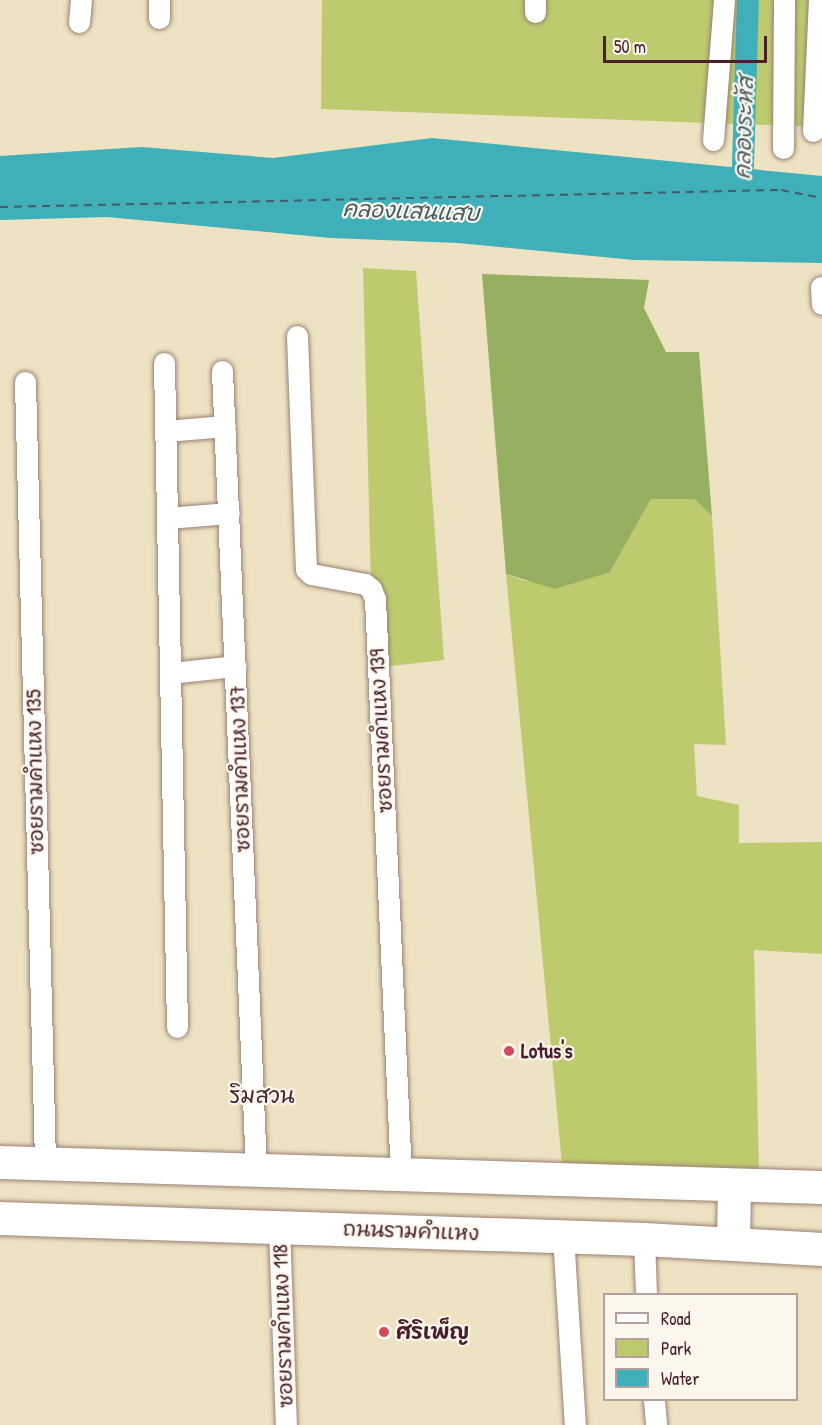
<!DOCTYPE html>
<html>
<head>
<meta charset="utf-8">
<style>
	body { margin:0 }
	#map { position:relative; width:822px; height:1425px; overflow:hidden; background:#ede2c1; font-family:"Patrick Hand","Playpen Sans Thai",sans-serif }
	div>[style] { position:absolute }
	[style*='--x'] { left:calc(var(--x)*1px); top:calc(var(--y)*1px); width:calc(var(--w)*1px); rotate:calc(var(--a)*1deg) }
	.green>* { inset:0; background:#bdcb6e }
	.forest>* { inset:0; background:#96af61 }
	.water>* { inset:0; background:#3fafba }
	.canal>* { height:22px; margin:-11px; padding:0 11px; transform-origin:11px; border-radius:11px; background:#3fafba }
	.ferry>* { height:1.5px; margin-top:-0.75px; transform-origin:0; background:repeating-linear-gradient(90deg,#465964 0 8px,transparent 0 14px) }
	.roads { filter:drop-shadow(0 0 2px #9c8076) drop-shadow(0 0 2px #9c8076) }
	.minor>* { height:21px; margin:-10.5px; padding:0 10.5px; transform-origin:10.5px; border-radius:10.5px; background:#fff }
	.primary>* { height:33px; margin:-16.5px; padding:0 16.5px; transform-origin:16.5px; border-radius:16.5px; background:#fff }
	.dots>* { width:16px; height:16px; translate:-50% -50%; box-sizing:border-box; border:3px solid #fbf7ec; border-radius:50% }
	span { translate:-50% -50%; white-space:nowrap; text-align:center; line-height:1.15; -webkit-text-stroke:4.5px #fbf7ec; paint-order:stroke }
	.street-label { font-size:21px; color:#4a1f2b }
	.poi-label { font-size:21px; color:#4a1f2b; font-weight:700 }
	.left { translate:0 -50%; text-align:left }
	.water-label { font-size:22px; color:#465964; font-style:italic }
	.neighbourhood-label { font-size:22px; color:#4a1f2b }
	.legend { position:absolute; left:603px; top:1293px; width:195px; height:108px; box-sizing:border-box; background:#fbf7ec; border:2px solid #b4a19f; margin:0; padding:8px 10px; list-style:none; font-size:18px; color:#4a1f2b }
	.legend li { display:flex; align-items:center; gap:12px; height:30px }
	.legend b { width:30px; border:2px solid #b4a19f }
	.scale { position:absolute; left:603px; top:36px; width:164px; height:27px; box-sizing:border-box; border:3px solid #4a1f2b; border-top:0; padding-left:8px; font-size:18px; line-height:21px; white-space:nowrap; color:#4a1f2b; -webkit-text-stroke:4px #fbf7ec; paint-order:stroke }
</style>
</head>
<body>
<div id="map">
	<div class="green">
		<div style="clip-path:polygon(322px 0,822px 0,822px 127px,321px 109px)"></div>
		<div style="clip-path:polygon(363px 268px,416px 271px,444px 660px,373px 668px)"></div>
		<div style="clip-path:polygon(651px 499px,694px 499px,712px 516px,726px 745px,694px 744px,697px 796px,739px 805px,739px 843px,822px 842px,822px 954px,754px 950px,759px 1174px,562px 1164px,506px 574px,526px 581px,610px 572px)"></div>
	</div>
	<div class="forest">
		<div style="clip-path:polygon(482px 274px,649px 280px,644px 308px,666px 352px,699px 352px,712px 516px,694px 499px,651px 499px,610px 572px,555px 589px,506px 574px)"></div>
	</div>
	<div class="water">
		<div style="clip-path:polygon(432px 138px,822px 176px,822px 263px,634px 260px,458px 243px,331px 238px,107px 217px,0 220px,0 156px,142px 147px,273px 158px)"></div>
	</div>
	<div class="canal">
		<div style="--x:742;--y:199;--w:199;--a:-88.3"></div>
	</div>
	<div class="ferry">
		<div style="--x:0;--y:207;--w:781;--a:-1.25"></div>
		<div style="--x:781;--y:190;--w:42;--a:11"></div>
	</div>
	<div class="roads">
		<div class="minor">
			<div style="--x:535;--y:12;--w:12;--a:-90"></div>
			<div style="--x:159;--y:18;--w:18;--a:-90"></div>
			<div style="--x:79;--y:22;--w:22;--a:-85"></div>
			<div style="--x:813;--y:131;--w:131;--a:-87.4"></div>
			<div style="--x:713;--y:140;--w:140;--a:-85.5"></div>
			<div style="--x:783;--y:148;--w:148;--a:-89.6"></div>
			<div style="--x:821;--y:287;--w:17;--a:87"></div>
			<div style="--x:297;--y:336;--w:233;--a:87.8"></div>
			<div style="--x:306;--y:569;--w:7;--a:45"></div>
			<div style="--x:311;--y:574;--w:55;--a:10.5"></div>
			<div style="--x:365;--y:584;--w:8;--a:40"></div>
			<div style="--x:371;--y:589;--w:11;--a:68"></div>
			<div style="--x:375;--y:599;--w:577;--a:87.42"></div>
			<div style="--x:164;--y:363;--w:664;--a:88.88"></div>
			<div style="--x:222;--y:371;--w:798;--a:87.56"></div>
			<div style="--x:25;--y:382;--w:781;--a:88.53"></div>
			<div style="--x:166;--y:431;--w:59;--a:-4.8"></div>
			<div style="--x:167;--y:518;--w:62;--a:-4.6"></div>
			<div style="--x:170;--y:673;--w:66;--a:-6.1"></div>
			<div style="--x:279;--y:1227;--w:198;--a:88"></div>
			<div style="--x:563;--y:1236;--w:189;--a:86.4"></div>
			<div style="--x:644;--y:1239;--w:55;--a:87.9"></div>
			<div style="--x:654;--y:1400;--w:25;--a:85"></div>
		</div>
		<div class="primary">
			<div style="--x:0;--y:1162;--w:822;--a:1.74"></div>
			<div style="--x:0;--y:1218;--w:644;--a:1.87"></div>
			<div style="--x:644;--y:1239;--w:178;--a:3.2"></div>
			<div style="--x:733;--y:1242;--w:57;--a:-89"></div>
		</div>
	</div>
	<div class="dots">
		<div style="left:509px;top:1051px;background:#d1495b"></div>
		<div style="left:384px;top:1332px;background:#d1495b"></div>
	</div>
	<div class="street-label">
		<span style="left:381px;top:731px;rotate:-93deg">ซอยรามคำแหง 139</span>
		<span style="left:240px;top:769px;rotate:-92deg">ซอยรามคำแหง 137</span>
		<span style="left:35px;top:772px;rotate:-91deg">ซอยรามคำแหง 135</span>
		<span style="left:411px;top:1231px;rotate:2deg">ถนนรามคำแหง</span>
		<span style="left:283px;top:1326px;rotate:-92deg">ซอยรามคำแหง 118</span>
	</div>
	<div class="poi-label">
		<span class="left" style="left:521px;top:1051px">Lotus's</span>
		<span class="left" style="left:396px;top:1332px">ศิริเพ็ญ</span>
	</div>
	<div class="water-label">
		<span style="left:744px;top:128px;rotate:-88deg">คลองระหัส</span>
		<span style="left:411px;top:211px;rotate:2deg">คลองแสนแสบ</span>
	</div>
	<div class="neighbourhood-label">
		<span style="left:262px;top:1096px">ริมสวน</span>
	</div>
	<ul class="legend">
	<li><b style="height:8px;background:#fff"></b>Road</li>
	<li><b style="height:16px;background:#bdcb6e"></b>Park</li>
	<li><b style="height:16px;background:#3fafba"></b>Water</li>
	</ul>
	<div class="scale">50 m</div>
</div>
</body>
</html>
